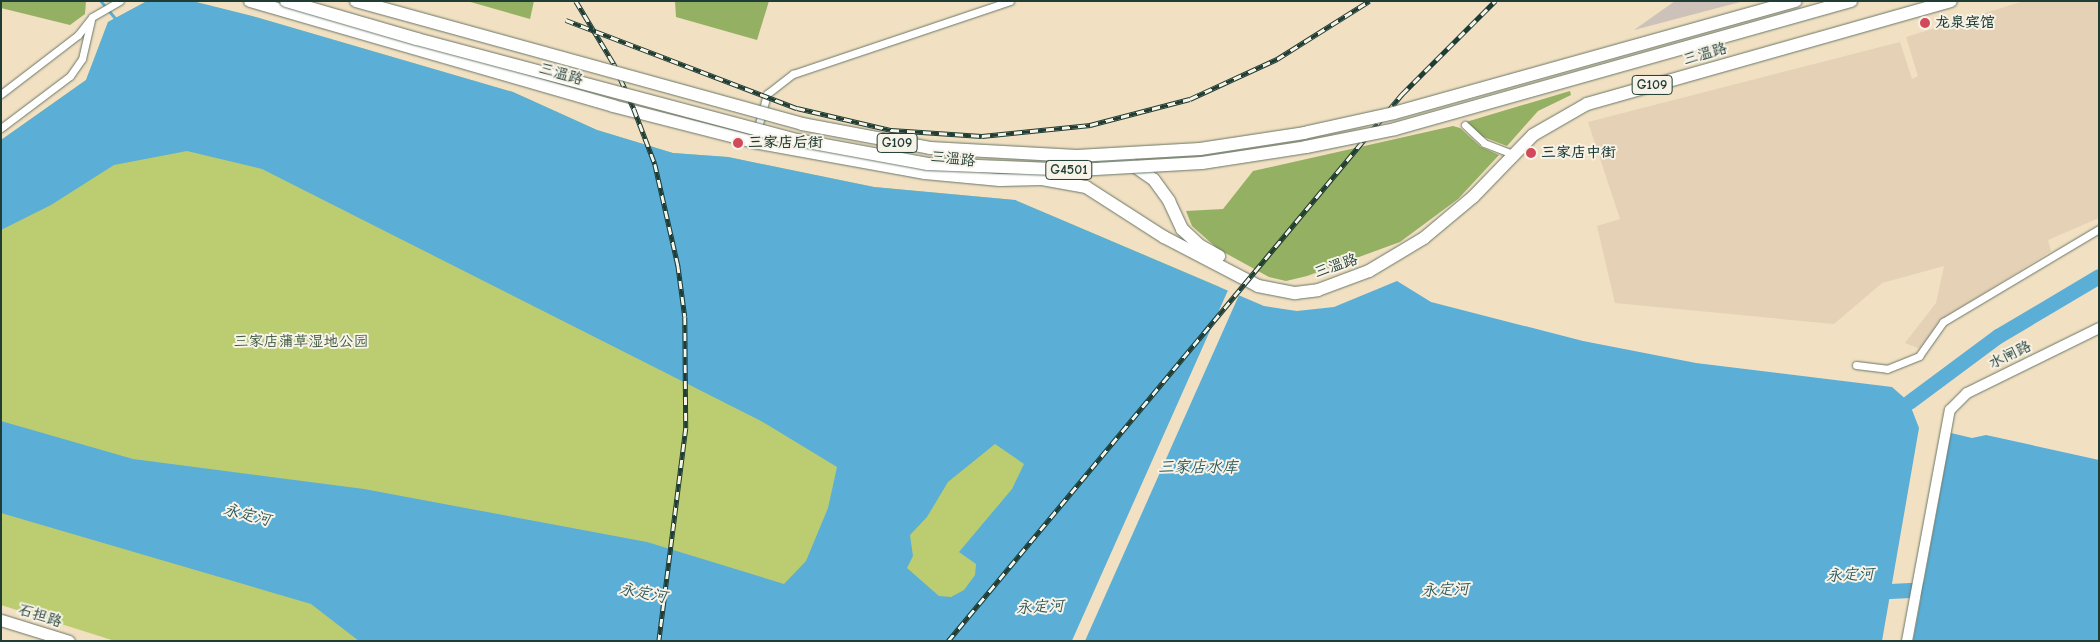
<!DOCTYPE html>
<html>
<head>
<meta charset="utf-8">
<style>
	body { margin:0 }
	#map { position:relative; width:2100px; height:642px; overflow:hidden; background:#f1e0c2; font-family:"Comic Neue","LXGW WenKai TC",sans-serif }
	div>[style] { position:absolute }
	[style*='--x'] { left:calc(var(--x)*1px); top:calc(var(--y)*1px); width:calc(var(--w)*1px); rotate:calc(var(--a)*1deg) }
	.built>* { inset:0; background:#e5d1b6 }
	.industrial>* { inset:0; background:#ccc2b9 }
	.green>* { inset:0; background:#bbcd70 }
	.forest>* { inset:0; background:#94b062 }
	.water>* { inset:0; background:#5baed6 }
	.pier>* { inset:0; background:#f1e0c2; transform-origin:0 0 }
	.stream>* { height:2.5px; margin:-1.25px; padding:0 1.25px; transform-origin:1.25px; border-radius:1.25px; background:#5baed6 }
	.river>* { height:15px; margin:-7.5px; padding:0 7.5px; transform-origin:7.5px; border-radius:7.5px; background:#5baed6 }
	.roads { filter:drop-shadow(0 0 1px #687666) drop-shadow(0 0 1px #687666) }
	.street>* { height:7px; margin:-3.5px; padding:0 3.5px; transform-origin:3.5px; border-radius:3.5px; background:#fff }
	.secondary>* { height:10px; margin:-5px; padding:0 5px; transform-origin:5px; border-radius:5px; background:#fff }
	.primary>* { height:11px; margin:-5.5px; padding:0 5.5px; transform-origin:5.5px; border-radius:5.5px; background:#fff }
	.highway>* { height:12px; margin:-6px; padding:0 6px; transform-origin:6px; border-radius:6px; background:#fff }
	.rail>* { height:4.5px; margin-top:-2.25px; transform-origin:0; background:repeating-linear-gradient(90deg,#f7f3e8 0 8px,#1f3d34 0 16px); box-sizing:border-box; border-block:1px solid #1f3d34 }
	.bridges { filter:drop-shadow(0 0 1px #687666) drop-shadow(0 0 1px #687666) }
	.highway-bridge>* { height:12px; margin:-6px; padding:0 6px; transform-origin:6px; border-radius:6px; background:#fff }
	.dots>* { width:14px; height:14px; translate:-50% -50%; box-sizing:border-box; border:2px solid #f7f3e8; border-radius:50% }
	span { translate:-50% -50%; white-space:nowrap; text-align:center; line-height:1.15; -webkit-text-stroke:4px #f7f3e8; paint-order:stroke }
	.shield-label span { padding:1px 4px; background:#f7f3e8; border:1px solid; border-radius:4px; -webkit-text-stroke-width:0 }
	.shield-label { font-size:14px; color:#1f3d34; font-weight:700 }
	.poi-label { font-size:15px; color:#1f3d34; font-weight:700 }
	.left { translate:0 -50%; text-align:left }
	.street-label { font-size:15px; color:#1f3d34 }
	.park-label { font-size:15px; color:#3e5a40 }
	.water-label { font-size:16px; color:#2e595c; font-style:italic }
	.frame { position:absolute; inset:0; border:2px solid #1f3d34; pointer-events:none }
</style>
</head>
<body>
<div id="map">
	<div class="built">
		<div style="clip-path:polygon(2024px 1px,2099px 1px,2099px 218px,2048px 240px,2051px 251px,1938px 322px,1923px 350px,1905px 343px,1936px 303px,1944px 266px,1882px 283px,1834px 324px,1615px 303px,1597px 226px,1620px 219px,1588px 122px,1900px 42px,1912px 79px,1918px 76px,1906px 37px)"></div>
	</div>
	<div class="industrial">
		<div style="clip-path:polygon(1675px 1px,1744px 1px,1634px 30px)"></div>
	</div>
	<div class="green">
		<div style="clip-path:polygon(147px 1px,192px 1px,252px 16px,513px 92px,597px 130px,673px 153px,728px 157px,874px 187px,1015px 200px,1220px 287px,927px 641px,115px 641px,1px 605px,1px 140px,86px 80px,108px 22px)"></div>
	</div>
	<div class="forest">
		<div style="clip-path:polygon(1px 1px,86px 1px,85px 14px,70px 25px,1px 8px)"></div>
		<div style="clip-path:polygon(467px 1px,534px 1px,530px 19px)"></div>
		<div style="clip-path:polygon(675px 1px,769px 1px,757px 40px,676px 17px)"></div>
		<div style="clip-path:polygon(1570px 91px,1571px 95px,1538px 111px,1507px 146px,1481px 136px,1466px 122px)"></div>
		<div style="clip-path:polygon(1453px 126px,1460px 128px,1481px 147px,1499px 155px,1458px 199px,1400px 242px,1307px 276px,1286px 281px,1269px 277px,1218px 249px,1192px 226px,1186px 211px,1223px 209px,1253px 171px)"></div>
	</div>
	<div class="water">
		<div style="clip-path:polygon(evenodd,147px 1px,192px 1px,252px 16px,513px 92px,597px 130px,673px 153px,728px 157px,874px 187px,1015px 200px,1264px 306px,1297px 311px,1334px 307px,1397px 281px,1431px 302px,1583px 341px,1696px 363px,1892px 387px,1909px 402px,1919px 428px,1882px 641px,359px 641px,311px 604px,1px 513px,1px 421px,133px 459px,364px 489px,647px 542px,784px 584px,806px 561px,828px 508px,837px 467px,761px 421px,262px 169px,187px 151px,114px 165px,51px 205px,1px 230px,1px 140px,86px 80px,108px 22px,147px 1px,995px 444px,1024px 464px,1012px 489px,959px 552px,976px 564px,975px 575px,964px 590px,951px 597px,939px 596px,907px 568px,913px 556px,910px 535px,927px 517px,948px 482px,995px 444px)"></div>
		<div style="clip-path:polygon(1951px 433px,1972px 438px,1986px 435px,2099px 460px,2099px 641px,1913px 641px)"></div>
	</div>
	<div class="pier">
		<div style="left:1229px;top:288px;width:12px;height:459px;rotate:24deg"></div>
	</div>
	<div class="stream">
		<div style="--x:101;--y:1;--w:23;--a:50"></div>
	</div>
	<div class="river">
		<div style="--x:1909;--y:402;--w:111;--a:-36.6"></div>
		<div style="--x:1998;--y:336;--w:117;--a:-30.7"></div>
		<div style="--x:1870;--y:592;--w:60;--a:-2.9"></div>
	</div>
	<div class="roads">
		<div class="street">
			<div style="--x:1;--y:94;--w:97;--a:-37.5"></div>
			<div style="--x:78;--y:35;--w:23;--a:-52"></div>
			<div style="--x:92;--y:17;--w:32;--a:-30"></div>
			<div style="--x:1465;--y:125;--w:26;--a:43"></div>
			<div style="--x:1484;--y:143;--w:30;--a:21"></div>
			<div style="--x:1;--y:128;--w:86;--a:-37"></div>
			<div style="--x:70;--y:76;--w:21;--a:-55"></div>
			<div style="--x:82;--y:59;--w:40;--a:-77"></div>
			<div style="--x:754;--y:142;--w:50;--a:-74.8"></div>
			<div style="--x:767;--y:94;--w:33;--a:-38"></div>
			<div style="--x:793;--y:74;--w:229;--a:-18.6"></div>
			<div style="--x:1856;--y:365;--w:31;--a:7"></div>
			<div style="--x:1887;--y:369;--w:35;--a:-22"></div>
			<div style="--x:1919;--y:356;--w:42;--a:-54.8"></div>
			<div style="--x:1943;--y:322;--w:182;--a:-30.8"></div>
		</div>
		<div class="secondary">
			<div style="--x:1907;--y:641;--w:235;--a:-79.5"></div>
			<div style="--x:1950;--y:410;--w:24;--a:-45"></div>
			<div style="--x:1967;--y:393;--w:147;--a:-26.2"></div>
		</div>
		<div class="primary">
			<div style="--x:1;--y:620;--w:71;--a:17.2"></div>
		</div>
		<div class="highway">
			<div style="--x:250;--y:1;--w:378;--a:16.1"></div>
			<div style="--x:613;--y:106;--w:146;--a:14.3"></div>
			<div style="--x:754;--y:142;--w:174;--a:10.3"></div>
			<div style="--x:925;--y:173;--w:75;--a:5.3"></div>
			<div style="--x:1000;--y:180;--w:42;--a:-1.4"></div>
			<div style="--x:1042;--y:179;--w:45;--a:10.3"></div>
			<div style="--x:1086;--y:187;--w:93;--a:32.7"></div>
			<div style="--x:1164;--y:237;--w:106;--a:27.5"></div>
			<div style="--x:1258;--y:286;--w:38;--a:11"></div>
			<div style="--x:1295;--y:293;--w:23;--a:-7"></div>
			<div style="--x:1318;--y:290;--w:54;--a:-20.4"></div>
			<div style="--x:1369;--y:271;--w:64;--a:-31"></div>
			<div style="--x:1424;--y:238;--w:64;--a:-39.9"></div>
			<div style="--x:1473;--y:197;--w:86;--a:-45.9"></div>
			<div style="--x:1533;--y:135;--w:62;--a:-29.9"></div>
			<div style="--x:1587;--y:104;--w:378;--a:-15.8"></div>
			<div style="--x:1101;--y:157;--w:30;--a:12"></div>
			<div style="--x:1130;--y:163;--w:29;--a:35"></div>
			<div style="--x:1154;--y:180;--w:26;--a:54"></div>
			<div style="--x:1169;--y:201;--w:31;--a:65"></div>
			<div style="--x:1182;--y:229;--w:23;--a:43"></div>
			<div style="--x:1199;--y:245;--w:23;--a:29"></div>
		</div>
	</div>
	<div class="rail">
		<div style="--x:576;--y:1;--w:74;--a:58.9"></div>
		<div style="--x:614;--y:64;--w:49;--a:66"></div>
		<div style="--x:634;--y:109;--w:59;--a:69.1"></div>
		<div style="--x:655;--y:164;--w:104;--a:77.2"></div>
		<div style="--x:678;--y:265;--w:52;--a:82.3"></div>
		<div style="--x:685;--y:317;--w:111;--a:89.5"></div>
		<div style="--x:686;--y:428;--w:215;--a:97.2"></div>
		<div style="--x:566;--y:20;--w:247;--a:20.9"></div>
		<div style="--x:797;--y:108;--w:97;--a:13.2"></div>
		<div style="--x:891;--y:130;--w:91;--a:3.8"></div>
		<div style="--x:982;--y:136;--w:109;--a:-5.8"></div>
		<div style="--x:1090;--y:125;--w:103;--a:-14.6"></div>
		<div style="--x:1190;--y:99;--w:96;--a:-24.7"></div>
		<div style="--x:1277;--y:59;--w:109;--a:-32.2"></div>
		<div style="--x:948;--y:641;--w:711;--a:-50.31"></div>
		<div style="--x:1402;--y:94;--w:132;--a:-45"></div>
	</div>
	<div class="bridges">
		<div class="highway-bridge">
			<div style="--x:286;--y:1;--w:136;--a:16.2"></div>
			<div style="--x:417;--y:39;--w:393;--a:14.9"></div>
			<div style="--x:797;--y:140;--w:133;--a:10.4"></div>
			<div style="--x:928;--y:164;--w:150;--a:2.3"></div>
			<div style="--x:1078;--y:170;--w:124;--a:-3.2"></div>
			<div style="--x:1202;--y:163;--w:105;--a:-8.7"></div>
			<div style="--x:1306;--y:147;--w:91;--a:-11.4"></div>
			<div style="--x:1395;--y:129;--w:474;--a:-15.7"></div>
			<div style="--x:356;--y:1;--w:463;--a:15.4"></div>
			<div style="--x:802;--y:124;--w:130;--a:10.6"></div>
			<div style="--x:930;--y:148;--w:147;--a:3.1"></div>
			<div style="--x:1077;--y:156;--w:123;--a:-3.3"></div>
			<div style="--x:1200;--y:149;--w:105;--a:-8.7"></div>
			<div style="--x:1304;--y:133;--w:92;--a:-12.5"></div>
			<div style="--x:1394;--y:113;--w:417;--a:-15.6"></div>
		</div>
	</div>
	<div class="dots">
		<div style="left:1925px;top:23px;background:#d1495b"></div>
		<div style="left:738px;top:143px;background:#d1495b"></div>
		<div style="left:1531px;top:153px;background:#d1495b"></div>
	</div>
	<div class="shield-label">
		<span style="left:1652px;top:85px">G109</span>
		<span style="left:897px;top:143px">G109</span>
		<span style="left:1069px;top:170px">G4501</span>
	</div>
	<div class="poi-label">
		<span class="left" style="left:1935px;top:23px">龙泉宾馆</span>
		<span class="left" style="left:748px;top:143px">三家店后街</span>
		<span class="left" style="left:1541px;top:153px">三家店中街</span>
	</div>
	<div class="street-label">
		<span style="left:1705px;top:54px;rotate:-16deg">三温路</span>
		<span style="left:561px;top:74px;rotate:16deg">三温路</span>
		<span style="left:953px;top:159px;rotate:6deg">三温路</span>
		<span style="left:1336px;top:266px;rotate:-19deg">三温路</span>
		<span style="left:2010px;top:355px;rotate:-26deg">水闸路</span>
		<span style="left:40px;top:616px;rotate:17deg">石担路</span>
	</div>
	<div class="park-label">
		<span style="left:301px;top:342px">三家店蒲草湿地公园</span>
	</div>
	<div class="water-label">
		<span style="left:1198px;top:467px">三家店水库</span>
		<span style="left:247px;top:515px;rotate:14deg">永定河</span>
		<span style="left:1850px;top:575px;rotate:-2deg">永定河</span>
		<span style="left:1445px;top:590px;rotate:-2deg">永定河</span>
		<span style="left:643px;top:593px;rotate:11deg">永定河</span>
		<span style="left:1040px;top:607px;rotate:-3deg">永定河</span>
	</div>
	<div class="frame"></div>
</div>
</body>
</html>
